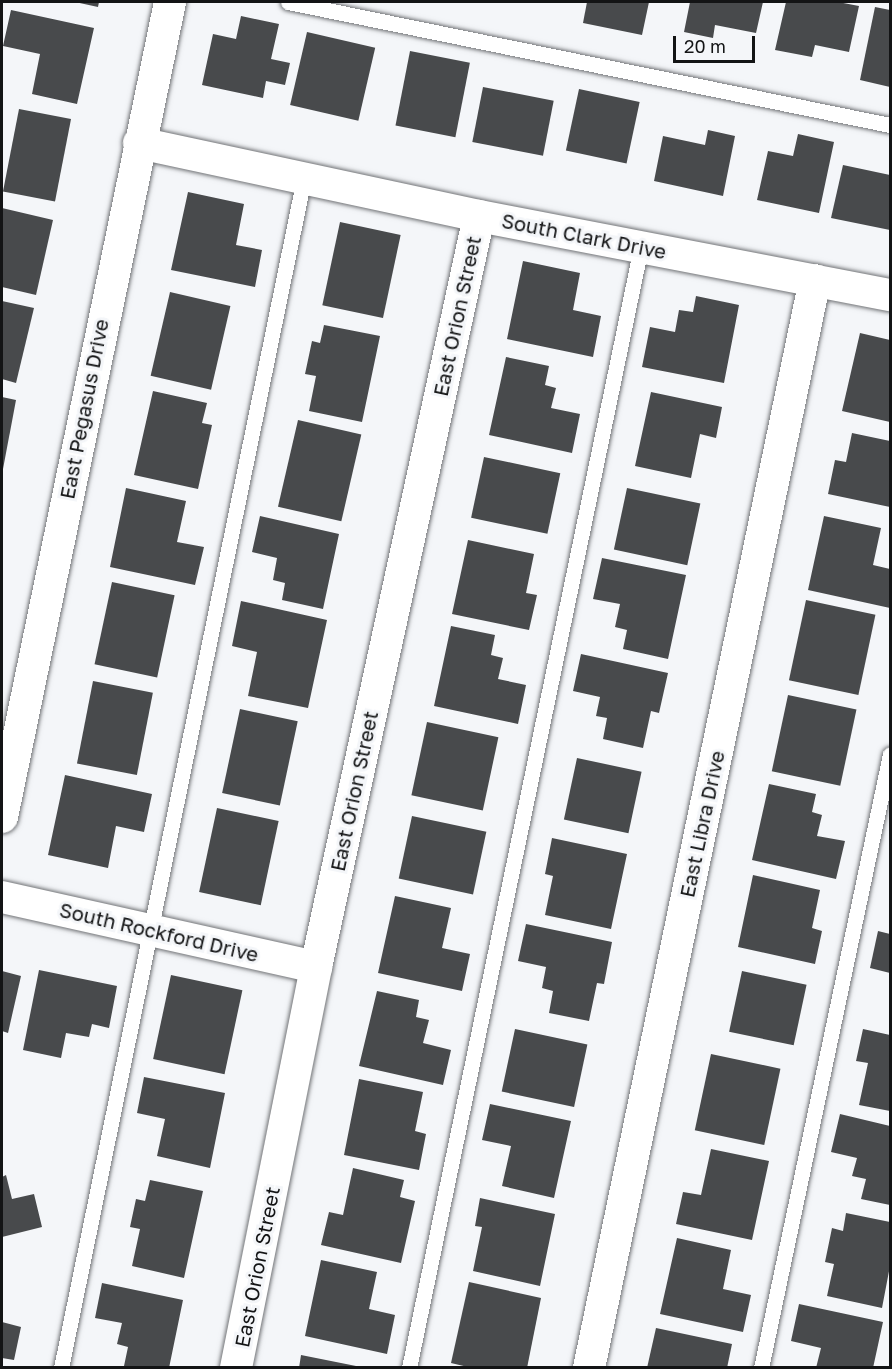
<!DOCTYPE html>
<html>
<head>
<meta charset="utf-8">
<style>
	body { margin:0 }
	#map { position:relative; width:892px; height:1369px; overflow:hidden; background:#f4f6f9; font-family:"Golos Text",sans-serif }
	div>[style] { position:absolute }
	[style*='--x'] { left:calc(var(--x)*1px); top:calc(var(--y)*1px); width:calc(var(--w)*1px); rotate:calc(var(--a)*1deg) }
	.building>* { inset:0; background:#484a4c; transform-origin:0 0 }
	.roads { filter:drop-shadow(0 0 2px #727477) drop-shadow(0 0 2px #727477) }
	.lane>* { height:15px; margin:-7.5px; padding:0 7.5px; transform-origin:7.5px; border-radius:7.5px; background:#fff }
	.street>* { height:32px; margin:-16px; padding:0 16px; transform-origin:16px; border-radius:16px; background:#fff }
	span { translate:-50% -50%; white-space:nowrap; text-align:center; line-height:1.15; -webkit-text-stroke:6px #f4f6f9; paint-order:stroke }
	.street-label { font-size:20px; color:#131415 }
	.frame { position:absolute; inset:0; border:3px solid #131415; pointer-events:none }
	.scale { position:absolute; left:673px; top:36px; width:82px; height:27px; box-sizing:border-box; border:3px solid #131415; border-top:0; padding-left:8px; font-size:18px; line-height:21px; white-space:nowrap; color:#131415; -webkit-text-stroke:4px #f4f6f9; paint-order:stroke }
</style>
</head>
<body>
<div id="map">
	<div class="building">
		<div style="clip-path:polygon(75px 2px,99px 2px,98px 7px)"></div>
		<div style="clip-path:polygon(587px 2px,649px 2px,642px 35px,583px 23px)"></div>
		<div style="clip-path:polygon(690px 2px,763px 2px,756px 33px,715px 25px,713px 38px,684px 32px)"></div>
		<div style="clip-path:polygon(786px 2px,838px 2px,859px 6px,849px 52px,815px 45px,812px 57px,775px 50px)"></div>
		<div style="clip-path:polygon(875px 7px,890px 10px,890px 87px,860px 80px)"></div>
		<div style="clip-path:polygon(11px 10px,94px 28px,77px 104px,32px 94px,40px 54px,3px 46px)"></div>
		<div style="clip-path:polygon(241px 16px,279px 24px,271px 59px,290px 63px,285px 85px,266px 81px,263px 98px,202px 85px,213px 34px,236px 39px)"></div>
		<div style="left:307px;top:32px;width:70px;height:75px;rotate:13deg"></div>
		<div style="left:410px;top:51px;width:61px;height:76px;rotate:11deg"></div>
		<div style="left:483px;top:87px;width:72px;height:56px;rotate:11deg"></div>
		<div style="left:579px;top:89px;width:62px;height:63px;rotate:12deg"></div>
		<div style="left:19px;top:109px;width:53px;height:84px;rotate:11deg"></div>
		<div style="clip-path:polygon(708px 130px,735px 136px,723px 196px,654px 181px,663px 136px,705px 145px)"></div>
		<div style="clip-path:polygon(798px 134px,834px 142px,819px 213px,757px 200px,768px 151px,793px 156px)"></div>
		<div style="clip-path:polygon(843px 165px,890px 175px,890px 230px,831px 218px)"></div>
		<div style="clip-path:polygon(188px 192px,244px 204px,236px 245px,262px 250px,255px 287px,171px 270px)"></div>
		<div style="clip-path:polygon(2px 208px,53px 220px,36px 295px,2px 287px)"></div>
		<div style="left:340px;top:222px;width:62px;height:85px;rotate:12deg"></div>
		<div style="clip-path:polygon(523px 261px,580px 273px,573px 310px,601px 316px,593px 357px,507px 339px)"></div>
		<div style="left:170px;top:292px;width:62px;height:86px;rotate:13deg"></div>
		<div style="clip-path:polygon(696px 296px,739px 305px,724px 383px,642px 367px,650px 327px,675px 332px,679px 310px,693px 312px)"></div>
		<div style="clip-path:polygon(2px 301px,34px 308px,16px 383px,2px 379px)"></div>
		<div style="clip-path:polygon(324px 325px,380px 336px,362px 422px,309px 411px,316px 376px,305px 374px,312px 341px,320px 343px)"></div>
		<div style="clip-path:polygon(860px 333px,890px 340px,890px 422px,842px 411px)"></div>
		<div style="clip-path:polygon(506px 357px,549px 366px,545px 385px,556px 388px,551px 408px,580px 414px,572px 453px,489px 435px)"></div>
		<div style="clip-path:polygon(153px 391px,207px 403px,202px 423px,212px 425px,198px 489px,134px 475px)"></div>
		<div style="clip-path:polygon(651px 392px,722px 407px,716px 438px,700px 434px,691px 478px,635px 466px)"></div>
		<div style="clip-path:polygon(2px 397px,16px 400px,3px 469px,2px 469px)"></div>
		<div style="left:298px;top:420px;width:65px;height:89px;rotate:13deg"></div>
		<div style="clip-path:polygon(852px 433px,890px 441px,890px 507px,828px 494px,835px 460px,846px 462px)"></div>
		<div style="left:484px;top:457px;width:78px;height:62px;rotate:12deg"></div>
		<div style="clip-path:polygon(126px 488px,186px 501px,177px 542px,204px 547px,195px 585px,110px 567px)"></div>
		<div style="left:627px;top:488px;width:75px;height:63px;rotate:12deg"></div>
		<div style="clip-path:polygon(260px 516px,339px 534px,323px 609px,282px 600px,285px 583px,273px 580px,277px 558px,252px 552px)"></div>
		<div style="clip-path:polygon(824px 516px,881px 528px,873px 565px,890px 569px,890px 608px,808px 590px)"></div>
		<div style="clip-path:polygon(468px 540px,534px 554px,526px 593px,537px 595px,529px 630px,452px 614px)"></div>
		<div style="clip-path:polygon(602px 558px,686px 575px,668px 659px,623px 649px,627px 630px,615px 627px,620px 604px,593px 599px)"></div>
		<div style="left:112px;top:582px;width:64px;height:84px;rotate:12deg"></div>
		<div style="left:806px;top:600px;width:71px;height:82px;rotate:12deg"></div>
		<div style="clip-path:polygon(241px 601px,327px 620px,308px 708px,248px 696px,257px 652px,232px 646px)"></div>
		<div style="clip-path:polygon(451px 626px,495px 635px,491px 655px,503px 658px,498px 679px,526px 685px,518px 724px,434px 706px)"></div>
		<div style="clip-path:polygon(581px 654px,668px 673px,659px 713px,651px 711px,643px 748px,603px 739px,607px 718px,596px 716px,600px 697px,573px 691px)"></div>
		<div style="left:93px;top:681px;width:61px;height:84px;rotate:11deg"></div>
		<div style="left:788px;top:695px;width:70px;height:78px;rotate:12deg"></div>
		<div style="left:240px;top:709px;width:59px;height:86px;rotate:12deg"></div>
		<div style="left:427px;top:722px;width:73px;height:75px;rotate:12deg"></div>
		<div style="left:577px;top:758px;width:66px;height:63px;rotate:12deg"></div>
		<div style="clip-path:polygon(65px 775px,152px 794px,144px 832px,116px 826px,108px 868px,48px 855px)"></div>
		<div style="clip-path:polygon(769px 784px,816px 794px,812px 812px,822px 815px,817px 836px,845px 841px,836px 879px,752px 860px)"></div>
		<div style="left:217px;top:808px;width:63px;height:86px;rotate:12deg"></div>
		<div style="left:412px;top:816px;width:76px;height:64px;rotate:12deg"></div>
		<div style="clip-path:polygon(552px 838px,627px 854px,611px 929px,545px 915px,553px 876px,545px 874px)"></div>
		<div style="clip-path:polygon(753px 875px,820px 890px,812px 928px,822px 931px,815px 964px,738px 947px)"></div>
		<div style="clip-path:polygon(395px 896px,451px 908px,442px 948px,470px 954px,462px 991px,378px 973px)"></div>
		<div style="clip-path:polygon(526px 924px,612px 942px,604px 984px,597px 983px,589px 1021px,549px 1013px,553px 991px,542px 988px,546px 967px,518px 961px)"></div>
		<div style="clip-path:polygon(878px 931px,890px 934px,890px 973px,870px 968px)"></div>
		<div style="clip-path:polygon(39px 970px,117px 986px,109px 1028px,92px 1024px,89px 1037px,66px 1033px,61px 1058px,23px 1050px)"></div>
		<div style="clip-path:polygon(2px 971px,21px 976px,8px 1033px,2px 1031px)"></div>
		<div style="left:742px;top:971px;width:66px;height:62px;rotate:12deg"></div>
		<div style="left:171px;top:975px;width:73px;height:86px;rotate:12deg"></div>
		<div style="clip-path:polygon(377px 991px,419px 1000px,416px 1017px,429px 1020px,423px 1043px,451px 1050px,443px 1085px,359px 1066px)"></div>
		<div style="left:515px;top:1029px;width:74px;height:64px;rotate:12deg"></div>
		<div style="clip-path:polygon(863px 1029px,890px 1035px,890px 1111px,859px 1105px,868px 1063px,856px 1061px)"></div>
		<div style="left:711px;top:1054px;width:71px;height:78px;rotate:12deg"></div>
		<div style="clip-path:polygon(144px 1077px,225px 1093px,210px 1168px,157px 1156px,165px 1119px,137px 1113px)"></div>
		<div style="clip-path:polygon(359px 1079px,423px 1092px,415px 1131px,426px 1134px,419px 1170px,344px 1155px)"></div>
		<div style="clip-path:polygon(490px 1104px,571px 1121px,554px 1198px,502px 1186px,511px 1146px,482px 1140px)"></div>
		<div style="clip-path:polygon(840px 1114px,890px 1126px,890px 1205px,861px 1199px,866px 1179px,852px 1176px,857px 1158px,831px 1152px)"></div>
		<div style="clip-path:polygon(711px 1149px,769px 1161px,752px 1240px,676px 1224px,683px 1192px,701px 1195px)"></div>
		<div style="clip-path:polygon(353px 1168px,404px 1180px,400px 1197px,415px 1201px,401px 1263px,321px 1245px,329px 1212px,343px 1215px)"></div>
		<div style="clip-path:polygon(6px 1175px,12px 1199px,34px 1194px,42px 1227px,2px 1237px,2px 1177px)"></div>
		<div style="clip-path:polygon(150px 1180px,203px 1191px,184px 1278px,132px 1266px,140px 1229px,130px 1227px,136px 1199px,145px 1201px)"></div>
		<div style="clip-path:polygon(480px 1198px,555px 1214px,540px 1286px,473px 1271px,482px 1227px,475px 1226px)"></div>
		<div style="clip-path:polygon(846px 1213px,890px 1222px,890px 1266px,882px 1308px,827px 1296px,834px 1264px,825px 1262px,832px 1228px,843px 1231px)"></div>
		<div style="clip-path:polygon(677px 1238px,731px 1250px,723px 1289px,751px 1295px,743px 1332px,660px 1314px)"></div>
		<div style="clip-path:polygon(321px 1260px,377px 1272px,369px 1309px,395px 1315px,387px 1354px,305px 1336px)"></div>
		<div style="clip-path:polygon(469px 1282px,541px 1298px,527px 1368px,472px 1368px,451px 1363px)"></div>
		<div style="clip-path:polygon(102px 1283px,183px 1300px,169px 1368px,124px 1366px,128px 1347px,117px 1344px,122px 1323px,95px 1318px)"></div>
		<div style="clip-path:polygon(799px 1304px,883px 1322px,873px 1368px,816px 1368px,821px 1348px,791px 1341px)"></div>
		<div style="clip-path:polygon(2px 1322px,21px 1327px,14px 1360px,2px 1358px)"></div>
		<div style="clip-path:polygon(656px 1328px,732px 1344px,727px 1368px,647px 1368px)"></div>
		<div style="clip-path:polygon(301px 1355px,356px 1366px,355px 1368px,299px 1368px)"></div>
	</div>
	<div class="roads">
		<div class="lane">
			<div style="--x:288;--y:2;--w:614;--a:11.55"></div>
			<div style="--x:61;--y:1368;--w:1215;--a:-78.46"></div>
			<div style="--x:409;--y:1368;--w:1145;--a:-78.31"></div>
			<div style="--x:761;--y:1368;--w:627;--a:-78.13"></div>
		</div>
		<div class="street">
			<div style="--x:139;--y:143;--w:348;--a:12.1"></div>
			<div style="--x:479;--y:216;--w:419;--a:10.9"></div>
			<div style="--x:2;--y:817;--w:832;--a:-78.35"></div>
			<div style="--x:2;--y:897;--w:322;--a:12.6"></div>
			<div style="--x:236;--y:1368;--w:409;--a:-78.7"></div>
			<div style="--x:316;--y:967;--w:768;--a:-77.75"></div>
			<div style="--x:589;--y:1368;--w:1111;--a:-78.27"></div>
		</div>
	</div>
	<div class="street-label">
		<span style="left:584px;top:236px;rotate:11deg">South Clark Drive</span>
		<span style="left:457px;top:316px;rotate:-78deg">East Orion Street</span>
		<span style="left:84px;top:409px;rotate:-79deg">East Pegasus Drive</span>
		<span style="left:354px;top:791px;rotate:-78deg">East Orion Street</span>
		<span style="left:702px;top:824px;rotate:-78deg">East Libra Drive</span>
		<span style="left:159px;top:932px;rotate:13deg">South Rockford Drive</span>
		<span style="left:257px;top:1267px;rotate:-79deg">East Orion Street</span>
	</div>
	<div class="frame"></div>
	<div class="scale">20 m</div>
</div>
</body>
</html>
